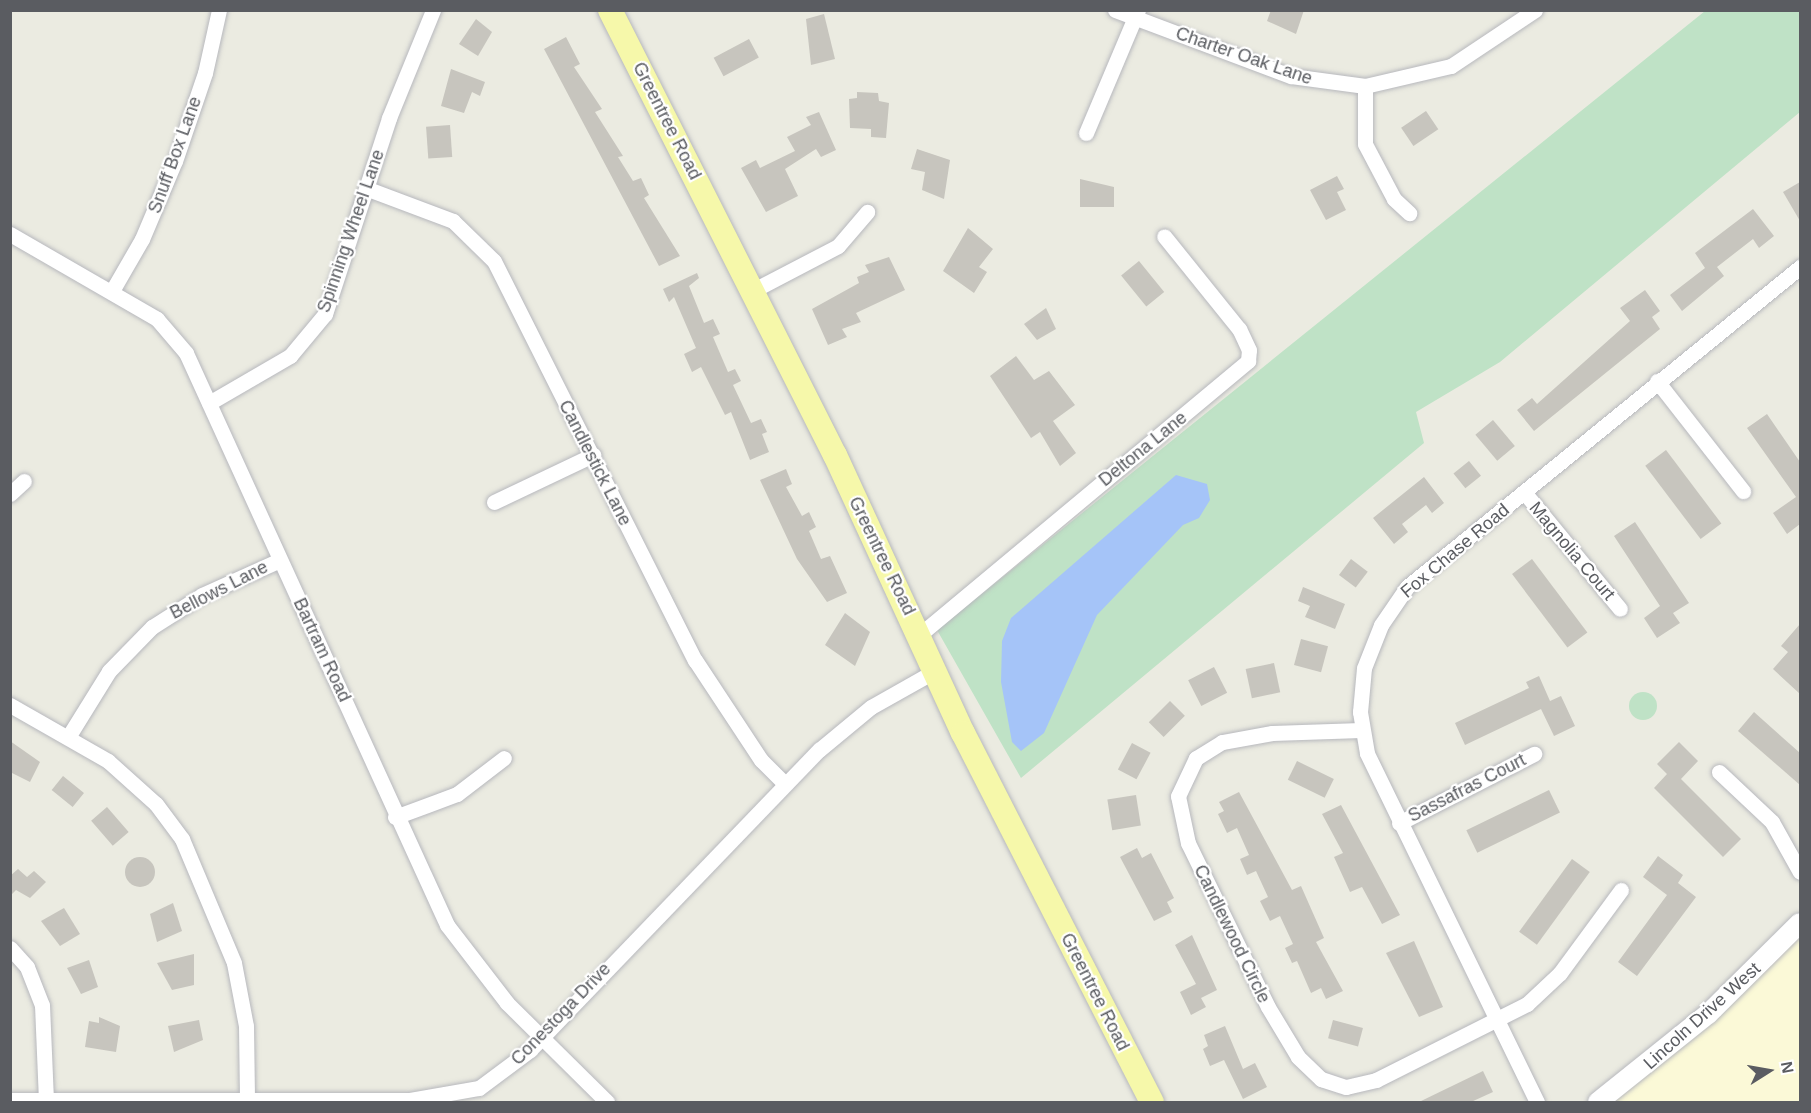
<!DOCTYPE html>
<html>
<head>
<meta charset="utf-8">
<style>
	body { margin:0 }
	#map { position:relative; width:1811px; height:1113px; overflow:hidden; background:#ebebe1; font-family:Arial,sans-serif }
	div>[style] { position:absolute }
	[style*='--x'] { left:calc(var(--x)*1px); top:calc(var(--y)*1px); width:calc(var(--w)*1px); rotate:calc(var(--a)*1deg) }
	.commercial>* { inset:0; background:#fbf9d7 }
	.green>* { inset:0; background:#bfe2c6 }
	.round { border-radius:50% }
	.water>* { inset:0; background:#a5c4f8 }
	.building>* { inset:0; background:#c7c5be; transform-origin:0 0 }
	.roads { filter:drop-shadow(0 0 2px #b7b8bd) drop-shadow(0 0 2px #b7b8bd) }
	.minor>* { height:15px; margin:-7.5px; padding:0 7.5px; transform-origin:7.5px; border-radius:7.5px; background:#fff }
	.tertiary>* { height:20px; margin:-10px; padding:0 10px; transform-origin:10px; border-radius:10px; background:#fff }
	.primary>* { height:24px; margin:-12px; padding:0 12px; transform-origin:12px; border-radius:12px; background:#f6f8aa }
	span { translate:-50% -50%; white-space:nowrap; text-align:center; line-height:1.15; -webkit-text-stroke:4.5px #fff; paint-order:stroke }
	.street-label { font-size:18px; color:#5a5c61 }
	.frame { position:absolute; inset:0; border:12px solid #5a5c61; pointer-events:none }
	.north { position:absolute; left:1739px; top:1041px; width:60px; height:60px; -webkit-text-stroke:4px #fff; paint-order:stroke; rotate:79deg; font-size:16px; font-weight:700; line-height:24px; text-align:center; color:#5a5c61 }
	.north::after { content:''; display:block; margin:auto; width:21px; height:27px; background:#5a5c61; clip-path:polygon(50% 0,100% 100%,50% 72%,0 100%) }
</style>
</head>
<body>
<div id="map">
	<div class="commercial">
		<div style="clip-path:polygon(1800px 923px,1800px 1102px,1598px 1102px)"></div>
	</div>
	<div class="green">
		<div style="clip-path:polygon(1705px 11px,1800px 11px,1800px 112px,1500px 362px,1416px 412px,1424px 443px,1021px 778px,937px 630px)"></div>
		<div class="round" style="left:1629px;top:692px;width:28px;height:28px"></div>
	</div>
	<div class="water">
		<div style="clip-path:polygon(1176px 475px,1207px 484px,1210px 500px,1199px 518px,1183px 525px,1097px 615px,1044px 733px,1021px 751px,1012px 742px,1001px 682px,1002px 641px,1011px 618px)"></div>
	</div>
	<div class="building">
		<div style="clip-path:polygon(1271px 10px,1304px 10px,1296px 34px,1267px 21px)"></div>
		<div style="clip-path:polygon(824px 14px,835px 59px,811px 65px,806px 19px)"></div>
		<div style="clip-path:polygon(476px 19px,492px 32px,478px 56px,459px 44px)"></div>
		<div style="clip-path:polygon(566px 37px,580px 64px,574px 67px,602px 109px,595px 112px,623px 156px,618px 157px,633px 181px,641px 178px,649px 195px,644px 198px,680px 256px,659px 266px,544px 49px)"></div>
		<div style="left:749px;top:39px;width:21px;height:40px;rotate:62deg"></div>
		<div style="clip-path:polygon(451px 69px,485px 82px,480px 96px,472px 92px,464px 113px,441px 106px)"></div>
		<div style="clip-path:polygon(857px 92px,878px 93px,879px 101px,889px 103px,886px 138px,871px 137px,871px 129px,850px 128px,849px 99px,857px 98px)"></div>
		<div style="left:1426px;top:111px;width:22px;height:30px;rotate:56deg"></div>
		<div style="clip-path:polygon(819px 112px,836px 150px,821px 157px,816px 149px,785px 169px,798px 196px,766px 212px,741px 168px,756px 160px,760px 168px,795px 151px,787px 137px,811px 125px,806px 117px)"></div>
		<div style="left:450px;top:125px;width:32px;height:24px;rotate:86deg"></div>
		<div style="clip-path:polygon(917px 149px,950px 160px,944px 199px,922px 190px,925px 172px,911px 169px)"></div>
		<div style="clip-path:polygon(1337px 176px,1344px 189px,1337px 192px,1346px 210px,1326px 220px,1310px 190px)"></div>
		<div style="clip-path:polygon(1080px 179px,1114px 187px,1114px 207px,1080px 207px)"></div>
		<div style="clip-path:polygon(1800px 182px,1800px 221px,1783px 192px)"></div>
		<div style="clip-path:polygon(1753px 209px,1774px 236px,1759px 248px,1753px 239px,1717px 267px,1724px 276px,1682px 311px,1670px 295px,1705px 268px,1695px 253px)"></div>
		<div style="clip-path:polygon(968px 228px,993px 249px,979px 267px,987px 272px,974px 293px,943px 271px)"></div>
		<div style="clip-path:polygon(889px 257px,905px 290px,856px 313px,861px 322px,842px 329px,847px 337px,828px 345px,812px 309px,859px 283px,857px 277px,869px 272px,865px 265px)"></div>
		<div style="left:1139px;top:261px;width:40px;height:23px;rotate:51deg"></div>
		<div style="clip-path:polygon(697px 273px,699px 278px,689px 286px,704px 323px,713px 319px,720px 334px,713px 337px,728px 372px,735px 369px,741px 381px,733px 385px,751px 423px,761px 419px,767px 432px,762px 434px,769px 452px,750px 460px,731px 412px,725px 415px,701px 367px,692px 372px,684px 354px,696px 348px,674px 297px,669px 302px,663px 289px)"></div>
		<div style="clip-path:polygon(1645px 290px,1660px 311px,1652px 317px,1660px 329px,1534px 431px,1517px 410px,1532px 398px,1537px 404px,1630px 321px,1620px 308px)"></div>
		<div style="clip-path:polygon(1046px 308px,1056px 329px,1037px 340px,1024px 324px)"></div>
		<div style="clip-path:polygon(1016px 356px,1034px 380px,1049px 371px,1075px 405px,1053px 421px,1076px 453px,1060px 466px,1040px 432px,1031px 438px,990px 376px)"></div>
		<div style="clip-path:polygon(1767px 414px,1800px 462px,1800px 524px,1787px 534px,1773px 513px,1796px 497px,1747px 428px)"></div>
		<div style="left:1493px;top:420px;width:34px;height:23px;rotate:50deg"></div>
		<div style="left:1666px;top:450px;width:92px;height:26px;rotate:53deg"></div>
		<div style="left:1469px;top:461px;width:19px;height:20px;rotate:51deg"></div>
		<div style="clip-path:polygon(786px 469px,792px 484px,786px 487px,802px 516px,809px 512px,816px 527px,809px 531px,821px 559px,830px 556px,847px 593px,827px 602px,797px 559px,760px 480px)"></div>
		<div style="clip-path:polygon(1424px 477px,1444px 503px,1432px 513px,1426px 505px,1402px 524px,1408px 532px,1394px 544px,1373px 518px)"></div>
		<div style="clip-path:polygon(1635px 522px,1689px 603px,1673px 613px,1680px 623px,1657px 638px,1644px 618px,1660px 606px,1614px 536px)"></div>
		<div style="left:1351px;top:559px;width:21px;height:20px;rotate:37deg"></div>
		<div style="left:1532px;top:559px;width:92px;height:25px;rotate:53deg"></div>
		<div style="clip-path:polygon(1303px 587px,1345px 604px,1335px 629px,1305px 617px,1310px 606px,1298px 601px)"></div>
		<div style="clip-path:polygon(845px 613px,870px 632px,855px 666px,825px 645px)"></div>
		<div style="clip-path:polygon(1800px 624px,1800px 694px,1773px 669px,1788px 652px,1781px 646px)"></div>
		<div style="left:1301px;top:639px;width:28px;height:27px;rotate:15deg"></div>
		<div style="left:1274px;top:663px;width:30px;height:29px;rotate:78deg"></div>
		<div style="left:1214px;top:667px;width:29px;height:29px;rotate:63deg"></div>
		<div style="clip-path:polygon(1539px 676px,1550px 701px,1561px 696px,1575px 726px,1554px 736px,1541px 709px,1465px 745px,1455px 723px,1529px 688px,1526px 682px)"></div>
		<div style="left:1170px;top:701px;width:21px;height:30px;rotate:45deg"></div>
		<div style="clip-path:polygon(1754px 712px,1800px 753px,1800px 785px,1738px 731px)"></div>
		<div style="clip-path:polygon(10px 741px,40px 762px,30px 782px,10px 772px)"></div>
		<div style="clip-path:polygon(1679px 742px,1698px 761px,1681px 779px,1741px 839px,1723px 857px,1654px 788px,1667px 774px,1657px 764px)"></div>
		<div style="left:1132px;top:743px;width:21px;height:30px;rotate:28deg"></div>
		<div style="left:1297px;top:761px;width:41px;height:21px;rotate:26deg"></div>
		<div style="left:63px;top:776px;width:27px;height:18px;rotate:39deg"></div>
		<div style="left:1549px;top:790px;width:25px;height:92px;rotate:64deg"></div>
		<div style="clip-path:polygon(1239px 792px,1292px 890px,1301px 886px,1324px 938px,1316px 942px,1343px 991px,1326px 999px,1321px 988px,1311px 993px,1297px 961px,1292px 963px,1285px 948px,1293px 944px,1280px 916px,1270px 921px,1260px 901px,1268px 897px,1256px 871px,1247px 875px,1240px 859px,1249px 855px,1237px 828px,1227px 833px,1218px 814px,1224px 811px,1219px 802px)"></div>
		<div style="left:1136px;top:795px;width:31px;height:29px;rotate:81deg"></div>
		<div style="clip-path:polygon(1341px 805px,1400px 915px,1382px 924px,1362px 887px,1350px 892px,1334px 857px,1343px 853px,1322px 814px)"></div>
		<div style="left:107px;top:807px;width:33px;height:21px;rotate:49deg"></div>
		<div style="clip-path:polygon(1137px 848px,1142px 858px,1151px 853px,1174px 898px,1167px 902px,1172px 912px,1154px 921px,1120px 857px)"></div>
		<div style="clip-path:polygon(1658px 856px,1683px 875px,1678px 883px,1696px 897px,1637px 976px,1618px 962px,1667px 895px,1643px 877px)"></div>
		<div class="round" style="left:125px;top:857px;width:30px;height:30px"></div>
		<div style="left:1572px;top:859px;width:22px;height:90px;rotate:36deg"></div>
		<div style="clip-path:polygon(18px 869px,27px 877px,34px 871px,46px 882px,30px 898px,16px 890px,10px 896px,10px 876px)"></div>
		<div style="clip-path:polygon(173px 903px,182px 931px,157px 942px,150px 914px)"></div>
		<div style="clip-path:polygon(64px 908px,80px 934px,60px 946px,41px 921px)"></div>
		<div style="clip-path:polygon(1192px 935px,1217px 990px,1201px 998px,1206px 1007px,1191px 1015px,1180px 992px,1196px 984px,1175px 945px)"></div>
		<div style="clip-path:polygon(1414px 941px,1443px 1007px,1419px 1017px,1386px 953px)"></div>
		<div style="clip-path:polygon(194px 954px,194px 985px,172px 990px,157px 963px)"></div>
		<div style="clip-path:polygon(89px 960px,98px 987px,81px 994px,67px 968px)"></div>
		<div style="clip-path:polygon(99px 1017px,120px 1026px,116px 1052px,85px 1047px,89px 1021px,99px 1023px)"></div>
		<div style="clip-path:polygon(199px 1020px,203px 1040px,174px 1052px,168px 1026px)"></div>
		<div style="left:1333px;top:1020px;width:31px;height:19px;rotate:15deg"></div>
		<div style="clip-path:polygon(1225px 1026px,1243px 1069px,1255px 1063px,1267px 1087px,1243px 1099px,1224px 1060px,1210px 1066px,1203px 1049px,1208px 1046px,1204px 1035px)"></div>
		<div style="clip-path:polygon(1483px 1071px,1493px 1092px,1471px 1102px,1419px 1102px)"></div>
	</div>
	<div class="roads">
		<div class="minor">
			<div style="--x:1115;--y:10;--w:188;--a:20.6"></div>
			<div style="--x:1291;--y:76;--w:75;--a:7.7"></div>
			<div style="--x:1365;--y:86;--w:88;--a:-13.1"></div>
			<div style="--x:1451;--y:66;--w:101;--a:-33.7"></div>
			<div style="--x:1365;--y:86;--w:58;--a:90"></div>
			<div style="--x:1365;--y:144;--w:62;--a:62.2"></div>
			<div style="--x:1394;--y:199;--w:21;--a:43"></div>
			<div style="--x:1086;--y:133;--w:134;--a:-67.1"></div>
			<div style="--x:368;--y:189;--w:91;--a:20.6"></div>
			<div style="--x:453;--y:221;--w:57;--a:44.3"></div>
			<div style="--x:494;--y:261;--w:447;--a:63.3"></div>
			<div style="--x:695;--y:660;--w:120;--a:56.6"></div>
			<div style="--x:761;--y:760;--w:34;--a:45"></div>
			<div style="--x:10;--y:234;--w:170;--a:30"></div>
			<div style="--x:157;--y:319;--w:45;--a:49.5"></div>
			<div style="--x:186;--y:353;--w:629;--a:65.47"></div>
			<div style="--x:447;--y:925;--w:98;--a:52.4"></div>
			<div style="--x:507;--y:1003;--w:141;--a:44.7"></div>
			<div style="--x:112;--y:291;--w:60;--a:-60"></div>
			<div style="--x:142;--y:239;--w:85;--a:-67.1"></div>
			<div style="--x:175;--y:161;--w:93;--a:-71.2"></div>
			<div style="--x:205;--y:73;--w:65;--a:-77.5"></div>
			<div style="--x:752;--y:291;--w:97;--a:-27.6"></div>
			<div style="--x:838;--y:246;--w:45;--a:-49.5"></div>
			<div style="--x:1657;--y:381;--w:140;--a:52"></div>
			<div style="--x:209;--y:403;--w:94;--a:-30.1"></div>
			<div style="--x:290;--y:356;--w:55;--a:-50.2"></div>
			<div style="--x:325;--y:314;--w:206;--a:-71.9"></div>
			<div style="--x:389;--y:118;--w:117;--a:-67.8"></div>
			<div style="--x:1524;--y:492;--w:151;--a:50.6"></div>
			<div style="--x:10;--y:494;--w:19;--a:-43"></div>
			<div style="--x:494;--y:502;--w:110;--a:-25.4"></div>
			<div style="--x:918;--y:636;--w:430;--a:-39.8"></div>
			<div style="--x:1248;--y:361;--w:11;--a:-85"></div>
			<div style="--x:1249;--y:350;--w:23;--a:-115"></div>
			<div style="--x:1239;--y:329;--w:119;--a:-128.9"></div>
			<div style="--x:10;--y:705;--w:113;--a:29.7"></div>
			<div style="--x:108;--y:761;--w:64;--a:41.9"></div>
			<div style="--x:156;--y:804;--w:44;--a:53.4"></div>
			<div style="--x:182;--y:839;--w:134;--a:67.2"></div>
			<div style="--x:234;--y:963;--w:64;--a:79.2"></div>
			<div style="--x:246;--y:1026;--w:72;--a:89.2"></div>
			<div style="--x:1361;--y:730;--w:89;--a:178.1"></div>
			<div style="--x:1272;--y:733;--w:51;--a:169.8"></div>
			<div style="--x:1222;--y:742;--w:31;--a:148"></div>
			<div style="--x:1196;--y:758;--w:42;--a:115.3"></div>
			<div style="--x:1178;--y:796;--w:48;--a:78"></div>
			<div style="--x:1188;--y:843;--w:182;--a:64"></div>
			<div style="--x:1268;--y:1007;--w:58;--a:59"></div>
			<div style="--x:1298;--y:1057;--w:32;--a:44"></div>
			<div style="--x:1321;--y:1079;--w:26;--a:18"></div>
			<div style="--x:1346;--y:1087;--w:31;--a:-13"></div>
			<div style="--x:1376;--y:1080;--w:169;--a:-26.7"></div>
			<div style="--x:1527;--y:1004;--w:45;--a:-43.2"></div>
			<div style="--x:1560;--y:973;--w:103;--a:-53.7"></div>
			<div style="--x:70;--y:734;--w:74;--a:-58.2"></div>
			<div style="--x:109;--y:671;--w:62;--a:-45.7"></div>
			<div style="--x:152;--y:627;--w:59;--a:-32.6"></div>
			<div style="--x:202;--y:595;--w:85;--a:-24.2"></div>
			<div style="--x:1719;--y:772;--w:73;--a:43.3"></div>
			<div style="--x:1772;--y:822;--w:57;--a:60.8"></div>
			<div style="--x:395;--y:817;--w:66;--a:-20.4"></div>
			<div style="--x:457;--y:794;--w:59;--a:-37.5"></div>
			<div style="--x:1399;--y:823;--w:152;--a:-27.1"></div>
			<div style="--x:10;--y:948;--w:25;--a:48"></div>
			<div style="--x:27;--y:967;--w:41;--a:68.5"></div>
			<div style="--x:42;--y:1005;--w:95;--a:87.6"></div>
			<div style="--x:10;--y:1100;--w:400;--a:0"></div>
			<div style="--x:410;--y:1100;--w:70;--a:-9.9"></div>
			<div style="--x:479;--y:1088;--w:64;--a:-36.7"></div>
			<div style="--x:530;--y:1050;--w:417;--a:-46.1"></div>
			<div style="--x:819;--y:750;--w:67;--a:-39.6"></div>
			<div style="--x:871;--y:707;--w:71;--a:-29.4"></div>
			<div style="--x:1537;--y:1102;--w:388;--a:-116"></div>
			<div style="--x:1367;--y:753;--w:42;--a:-99.7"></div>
			<div style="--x:1360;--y:712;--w:44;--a:-84.8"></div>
			<div style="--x:1364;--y:668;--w:46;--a:-68.4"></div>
			<div style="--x:1381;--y:625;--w:46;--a:-55.6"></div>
			<div style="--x:1407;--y:587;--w:507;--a:-39.15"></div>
		</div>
		<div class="tertiary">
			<div style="--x:1598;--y:1102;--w:141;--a:-38.7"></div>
			<div style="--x:1708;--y:1014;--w:129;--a:-44.7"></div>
		</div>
		<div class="primary">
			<div style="--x:610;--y:10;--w:499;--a:63.2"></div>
			<div style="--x:835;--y:455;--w:306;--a:65.3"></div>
			<div style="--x:963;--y:733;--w:415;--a:62.9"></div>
		</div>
	</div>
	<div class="street-label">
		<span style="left:1244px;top:56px;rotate:19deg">Charter Oak Lane</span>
		<span style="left:667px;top:121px;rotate:63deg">Greentree Road</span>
		<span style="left:175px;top:155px;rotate:-70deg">Snuff Box Lane</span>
		<span style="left:351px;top:231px;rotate:-71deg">Spinning Wheel Lane</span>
		<span style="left:1143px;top:449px;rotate:-39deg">Deltona Lane</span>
		<span style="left:595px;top:463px;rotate:63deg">Candlestick Lane</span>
		<span style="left:1455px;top:551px;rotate:-40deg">Fox Chase Road</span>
		<span style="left:1572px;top:551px;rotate:50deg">Magnolia Court</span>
		<span style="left:882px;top:556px;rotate:64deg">Greentree Road</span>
		<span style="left:219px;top:590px;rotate:-27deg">Bellows Lane</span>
		<span style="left:322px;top:650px;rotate:65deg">Bartram Road</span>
		<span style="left:1467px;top:788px;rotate:-27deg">Sassafras Court</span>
		<span style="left:1232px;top:934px;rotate:64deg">Candlewood Circle</span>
		<span style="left:1095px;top:992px;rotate:63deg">Greentree Road</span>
		<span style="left:561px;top:1014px;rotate:-46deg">Conestoga Drive</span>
		<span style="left:1702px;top:1016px;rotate:-42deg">Lincoln Drive West</span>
	</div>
	<div class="frame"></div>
	<div class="north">N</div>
</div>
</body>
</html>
